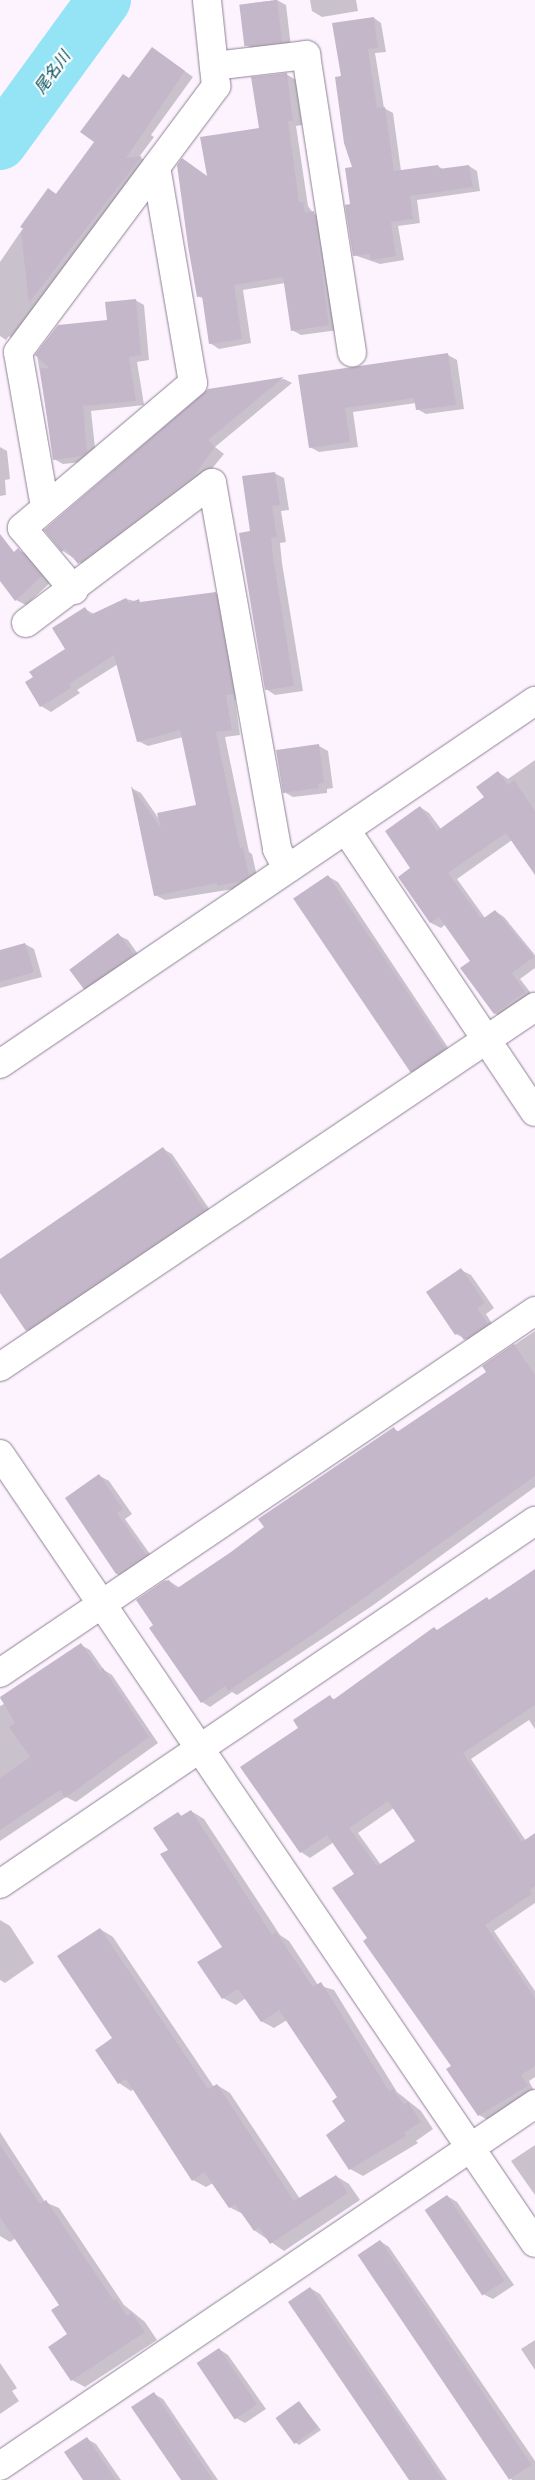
<!DOCTYPE html>
<html>
<head>
<meta charset="utf-8">
<style>
	body { margin:0 }
	#map { position:relative; width:535px; height:2480px; overflow:hidden; background:#fcf3ff; font-family:Lato,"Noto Sans JP",sans-serif }
	div>[style] { position:absolute }
	[style*='--x'] { left:calc(var(--x)*1px); top:calc(var(--y)*1px); width:calc(var(--w)*1px); rotate:calc(var(--a)*1deg) }
	.shadow>* { inset:0; background:#0003 }
	.river>* { height:54px; margin:-27px; padding:0 27px; transform-origin:27px; border-radius:27px; background:#94e4f6 }
	.building>* { inset:0; background:#c5b7ca; transform-origin:0 0 }
	.roads { filter:drop-shadow(0 0 1px #8f8193) drop-shadow(0 0 1px #8f8193) }
	.minor>* { height:28px; margin:-14px; padding:0 14px; transform-origin:14px; border-radius:14px; background:#fff }
	span { translate:-50% -50%; white-space:nowrap; text-align:center; line-height:1.15; -webkit-text-stroke:4px #fff; paint-order:stroke }
	.water-label { font-size:16px; color:#034e5b; font-style:italic }
</style>
</head>
<body>
<div id="map">
	<div class="shadow">
		<div style="clip-path:polygon(277px 0,286px 5px,291px 47px,257px 51px,248px 46px,240px 5px)"></div>
		<div style="clip-path:polygon(310px 0,356px 0,358px 11px,322px 17px,312px 11px)"></div>
		<div style="clip-path:polygon(374px 18px,381px 23px,386px 52px,375px 53px,384px 108px,393px 113px,401px 171px,438px 166px,444px 170px,469px 166px,477px 171px,480px 191px,417px 200px,420px 223px,398px 226px,404px 260px,380px 264px,354px 255px,353px 168px,342px 77px)"></div>
		<div style="clip-path:polygon(161px 54px,193px 77px,151px 135px,154px 137px,139px 157px,150px 162px,13px 339px,9px 336px,6px 340px,0 336px,0 262px,49px 190px,56px 194px,95px 142px,130px 79px)"></div>
		<div style="clip-path:polygon(286px 74px,296px 80px,302px 125px,296px 126px,308px 206px,313px 213px,323px 218px,338px 330px,301px 335px,292px 330px,285px 283px,243px 290px,251px 343px,219px 349px,210px 343px,204px 299px,198px 296px,182px 159px,208px 177px,261px 129px)"></div>
		<div style="clip-path:polygon(135px 300px,144px 305px,149px 360px,137px 362px,144px 405px,91px 411px,96px 457px,92px 461px,63px 464px,54px 459px,37px 355px,108px 321px)"></div>
		<div style="clip-path:polygon(448px 355px,457px 360px,464px 409px,426px 414px,417px 409px,416px 403px,353px 412px,358px 447px,319px 452px,310px 447px,300px 376px)"></div>
		<div style="clip-path:polygon(284px 379px,292px 383px,215px 447px,224px 454px,201px 482px,88px 568px,63px 551px,46px 530px,208px 390px)"></div>
		<div style="clip-path:polygon(0 447px,7px 451px,10px 479px,5px 480px,6px 495px,0 496px)"></div>
		<div style="clip-path:polygon(274px 473px,284px 478px,289px 510px,281px 511px,286px 542px,280px 543px,282px 563px,303px 691px,275px 695px,266px 689px,251px 532px)"></div>
		<div style="clip-path:polygon(18px 550px,28px 555px,51px 582px,26px 605px,16px 600px,0 579px,0 563px)"></div>
		<div style="clip-path:polygon(215px 593px,225px 599px,243px 699px,235px 700px,240px 735px,225px 737px,249px 852px,252px 854px,258px 881px,252px 886px,165px 900px,155px 895px,133px 789px,141px 793px,159px 819px,197px 806px,183px 737px,148px 746px,138px 741px,118px 664px,77px 690px,80px 693px,51px 712px,41px 706px,27px 683px,67px 649px,85px 609px,94px 614px,126px 599px,143px 603px)"></div>
		<div style="clip-path:polygon(319px 746px,328px 751px,333px 788px,327px 789px,327px 793px,293px 797px,284px 792px)"></div>
		<div style="clip-path:polygon(535px 760px,535px 873px,512px 840px,457px 879px,485px 918px,495px 911px,504px 917px,535px 955px,535px 968px,520px 979px,534px 997px,504px 1018px,494px 1013px,471px 962px,446px 924px,441px 928px,431px 923px,399px 877px,412px 868px,420px 807px,429px 813px,441px 829px,485px 797px,498px 772px,508px 779px)"></div>
		<div style="clip-path:polygon(329px 877px,338px 882px,453px 1055px,420px 1077px,411px 1071px)"></div>
		<div style="clip-path:polygon(118px 935px,128px 940px,142px 960px,94px 993px,85px 987px)"></div>
		<div style="clip-path:polygon(25px 944px,34px 949px,42px 977px,0 988px,0 953px)"></div>
		<div style="clip-path:polygon(163px 1149px,172px 1154px,214px 1216px,36px 1335px,27px 1330px,0 1291px,0 1260px)"></div>
		<div style="clip-path:polygon(461px 1270px,471px 1275px,494px 1308px,486px 1314px,496px 1330px,475px 1344px,456px 1334px)"></div>
		<div style="clip-path:polygon(535px 1331px,535px 1487px,372px 1606px,237px 1695px,232px 1692px,210px 1707px,202px 1702px,155px 1625px,169px 1581px,180px 1588px,232px 1553px,394px 1429px,400px 1432px,487px 1372px,483px 1366px)"></div>
		<div style="clip-path:polygon(100px 1476px,109px 1481px,132px 1514px,125px 1519px,155px 1561px,126px 1579px,117px 1574px)"></div>
		<div style="clip-path:polygon(evenodd,535px 1570px,535px 1729px,529px 1720px,471px 1759px,526px 1841px,535px 1834px,535px 1903px,494px 1931px,535px 1991px,535px 2077px,529px 2081px,535px 2093px,488px 2120px,479px 2115px,453px 2066px,369px 1939px,355px 1874px,334px 1842px,310px 1858px,301px 1852px,300px 1728px,330px 1697px,336px 1700px,535px 1570px,394px 1808px,417px 1841px,381px 1865px,358px 1833px,394px 1808px)"></div>
		<div style="clip-path:polygon(81px 1645px,90px 1650px,104px 1670px,112px 1675px,158px 1743px,76px 1802px,66px 1797px,0 1841px,0 1706px,4px 1704px,0 1698px)"></div>
		<div style="clip-path:polygon(191px 1811px,204px 1819px,280px 1935px,289px 1941px,318px 1985px,334px 1990px,397px 2092px,421px 2111px,433px 2129px,416px 2141px,418px 2143px,363px 2176px,350px 2169px,347px 2122px,339px 2097px,287px 2020px,274px 2028px,261px 2021px,246px 1998px,236px 2005px,223px 1998px,224px 1947px,169px 1850px,178px 1813px,183px 1817px)"></div>
		<div style="clip-path:polygon(0 1920px,10px 1926px,34px 1963px,5px 1983px,0 1980px)"></div>
		<div style="clip-path:polygon(100px 1929px,113px 1937px,214px 2087px,217px 2085px,230px 2093px,300px 2199px,336px 2176px,349px 2184px,360px 2200px,284px 2251px,254px 2230px,243px 2214px,229px 2207px,213px 2183px,206px 2187px,193px 2180px,134px 2089px,131px 2091px,119px 2083px)"></div>
		<div style="clip-path:polygon(0 2132px,45px 2202px,59px 2208px,124px 2305px,145px 2322px,157px 2340px,85px 2387px,72px 2380px,69px 2335px,60px 2305px,16px 2238px,10px 2242px,0 2236px)"></div>
		<div style="clip-path:polygon(535px 2145px,535px 2195px,511px 2161px)"></div>
		<div style="clip-path:polygon(447px 2196px,457px 2202px,514px 2285px,493px 2299px,483px 2294px)"></div>
		<div style="clip-path:polygon(380px 2241px,389px 2247px,535px 2461px,535px 2480px,512px 2480px,359px 2256px)"></div>
		<div style="clip-path:polygon(310px 2288px,320px 2294px,447px 2480px,411px 2480px)"></div>
		<div style="clip-path:polygon(535px 2340px,535px 2370px,521px 2349px)"></div>
		<div style="clip-path:polygon(219px 2349px,228px 2355px,266px 2409px,245px 2423px,236px 2418px)"></div>
		<div style="clip-path:polygon(0 2363px,17px 2388px,12px 2391px,19px 2401px,0 2414px)"></div>
		<div style="clip-path:polygon(154px 2394px,163px 2399px,218px 2480px,183px 2480px)"></div>
		<div style="clip-path:polygon(299px 2402px,321px 2430px,299px 2445px,295px 2442px)"></div>
		<div style="clip-path:polygon(87px 2439px,96px 2444px,121px 2480px,84px 2480px)"></div>
	</div>
	<div class="river">
		<div style="--x:0;--y:143;--w:177;--a:-54"></div>
	</div>
	<div class="building">
		<div style="left:277px;top:0;width:42px;height:38px;rotate:83deg"></div>
		<div style="clip-path:polygon(374px 17px,378px 48px,368px 49px,377px 108px,385px 107px,394px 171px,438px 165px,439px 169px,469px 165px,473px 187px,410px 196px,413px 219px,391px 222px,396px 256px,371px 260px,370px 254px,353px 256px,345px 205px,350px 204px,345px 168px,352px 167px,344px 143px,335px 77px,341px 76px,332px 23px)"></div>
		<div style="clip-path:polygon(152px 47px,185px 71px,126px 158px,142px 156px,29px 303px,21px 233px,24px 229px,20px 227px,48px 188px,56px 194px,94px 142px,80px 132px,123px 74px,129px 78px)"></div>
		<div style="clip-path:polygon(287px 73px,293px 121px,288px 121px,299px 202px,303px 202px,305px 213px,314px 211px,329px 325px,291px 331px,283px 277px,234px 285px,242px 339px,209px 344px,202px 296px,197px 297px,188px 246px,177px 165px,182px 158px,207px 176px,200px 137px,259px 128px,251px 77px)"></div>
		<div style="clip-path:polygon(136px 299px,141px 355px,129px 357px,136px 401px,83px 406px,87px 452px,82px 456px,53px 460px,40px 368px,49px 368px,35px 355px,58px 325px,107px 320px,105px 302px)"></div>
		<div style="clip-path:polygon(448px 353px,456px 405px,416px 410px,414px 398px,345px 408px,350px 442px,309px 448px,298px 375px)"></div>
		<div style="clip-path:polygon(284px 377px,208px 440px,215px 447px,194px 476px,78px 564px,65px 548px,62px 552px,44px 530px,208px 389px)"></div>
		<div style="clip-path:polygon(275px 472px,280px 505px,272px 506px,277px 537px,271px 538px,273px 557px,294px 686px,265px 690px,239px 533px,250px 531px,242px 476px)"></div>
		<div style="clip-path:polygon(0 534px,14px 552px,18px 548px,42px 576px,15px 601px,0 581px)"></div>
		<div style="clip-path:polygon(216px 592px,234px 694px,226px 695px,232px 730px,216px 732px,240px 848px,243px 847px,249px 876px,242px 881px,217px 886px,217px 883px,154px 896px,131px 786px,161px 828px,157px 813px,196px 805px,180px 730px,137px 742px,114px 655px,69px 684px,71px 688px,40px 707px,25px 682px,33px 677px,29px 672px,65px 649px,52px 628px,85px 607px,90px 615px,126px 598px,129px 603px,139px 599px,140px 602px)"></div>
		<div style="clip-path:polygon(319px 744px,324px 783px,318px 784px,319px 788px,283px 793px,276px 750px)"></div>
		<div style="clip-path:polygon(498px 771px,508px 785px,514px 780px,535px 811px,535px 875px,506px 833px,448px 873px,480px 917px,484px 918px,495px 910px,534px 957px,512px 973px,525px 992px,494px 1014px,460px 968px,470px 961px,439px 917px,430px 923px,398px 877px,410px 868px,385px 831px,420px 806px,437px 831px,484px 797px,476px 787px)"></div>
		<div style="left:328px;top:875px;width:210px;height:42px;rotate:56deg"></div>
		<div style="left:118px;top:933px;width:26px;height:61px;rotate:53deg"></div>
		<div style="clip-path:polygon(25px 943px,34px 972px,0 982px,0 950px)"></div>
		<div style="clip-path:polygon(163px 1147px,205px 1210px,26px 1331px,0 1293px,0 1259px)"></div>
		<div style="clip-path:polygon(461px 1268px,485px 1303px,477px 1308px,488px 1324px,464px 1340px,459px 1333px,455px 1335px,426px 1292px)"></div>
		<div style="clip-path:polygon(514px 1344px,535px 1375px,535px 1476px,309px 1637px,228px 1691px,225px 1686px,201px 1703px,149px 1628px,153px 1625px,136px 1600px,164px 1581px,169px 1580px,176px 1589px,231px 1552px,264px 1527px,258px 1519px,394px 1427px,397px 1432px,486px 1372px,482px 1366px)"></div>
		<div style="clip-path:polygon(99px 1474px,123px 1509px,117px 1513px,146px 1555px,116px 1574px,65px 1498px)"></div>
		<div style="clip-path:polygon(evenodd,535px 1569px,535px 1705px,463px 1753px,522px 1842px,535px 1833px,535px 1886px,530px 1890px,532px 1894px,485px 1925px,535px 1998px,535px 2066px,521px 2075px,528px 2086px,478px 2116px,446px 2069px,451px 2066px,363px 1941px,367px 1938px,332px 1888px,354px 1874px,327px 1835px,300px 1853px,240px 1767px,298px 1728px,293px 1720px,318px 1703px,330px 1695px,333px 1700px,434px 1627px,437px 1630px,487px 1597px,489px 1600px,535px 1569px,388px 1801px,415px 1841px,377px 1866px,349px 1828px,388px 1801px)"></div>
		<div style="clip-path:polygon(81px 1643px,100px 1671px,103px 1668px,149px 1737px,65px 1798px,60px 1790px,0 1830px,0 1778px,30px 1757px,9px 1727px,15px 1723px,0 1697px)"></div>
		<div style="clip-path:polygon(191px 1810px,272px 1935px,276px 1932px,313px 1987px,321px 1982px,389px 2091px,393px 2089px,404px 2105px,408px 2102px,421px 2122px,404px 2133px,406px 2136px,349px 2170px,326px 2135px,345px 2121px,332px 2101px,337px 2097px,279px 2010px,261px 2022px,238px 1989px,222px 1999px,197px 1962px,222px 1947px,160px 1854px,168px 1850px,153px 1828px,178px 1812px,181px 1816px)"></div>
		<div style="clip-path:polygon(100px 1928px,208px 2089px,217px 2084px,294px 2201px,336px 2175px,348px 2193px,270px 2244px,259px 2227px,254px 2231px,235px 2204px,229px 2208px,204px 2172px,192px 2181px,126px 2079px,118px 2084px,95px 2050px,112px 2038px,57px 1956px)"></div>
		<div style="clip-path:polygon(0 2145px,40px 2204px,46px 2200px,114px 2301px,116px 2299px,127px 2316px,132px 2313px,145px 2332px,71px 2381px,48px 2347px,67px 2334px,51px 2310px,59px 2305px,0 2217px)"></div>
		<div style="left:447px;top:2195px;width:103px;height:27px;rotate:56deg"></div>
		<div style="left:380px;top:2240px;width:271px;height:27px;rotate:56deg"></div>
		<div style="clip-path:polygon(310px 2287px,406px 2426px,443px 2480px,409px 2480px,288px 2302px)"></div>
		<div style="left:219px;top:2348px;width:68px;height:27px;rotate:56deg"></div>
		<div style="clip-path:polygon(154px 2392px,213px 2480px,181px 2480px,131px 2407px)"></div>
		<div style="left:299px;top:2401px;width:32px;height:29px;rotate:54deg"></div>
		<div style="clip-path:polygon(87px 2437px,116px 2480px,83px 2480px,64px 2452px)"></div>
	</div>
	<div class="roads">
		<div class="minor">
			<div style="--x:214;--y:66;--w:93;--a:-6.8"></div>
			<div style="--x:306;--y:55;--w:301;--a:81.2"></div>
			<div style="--x:45;--y:507;--w:157;--a:-99.9"></div>
			<div style="--x:18;--y:352;--w:332;--a:-53.3"></div>
			<div style="--x:216;--y:86;--w:86;--a:-96"></div>
			<div style="--x:74;--y:590;--w:81;--a:-130"></div>
			<div style="--x:22;--y:528;--w:224;--a:-40.3"></div>
			<div style="--x:193;--y:383;--w:219;--a:-99.7"></div>
			<div style="--x:26;--y:623;--w:233;--a:-37"></div>
			<div style="--x:212;--y:483;--w:372;--a:79.9"></div>
			<div style="--x:277;--y:849;--w:22;--a:63"></div>
			<div style="--x:346;--y:830;--w:339;--a:56.2"></div>
			<div style="--x:0;--y:1064;--w:647;--a:-34.16"></div>
			<div style="--x:0;--y:1367;--w:645;--a:-33.94"></div>
			<div style="--x:0;--y:1454;--w:953;--a:55.86"></div>
			<div style="--x:0;--y:1673;--w:646;--a:-34.08"></div>
			<div style="--x:0;--y:1884;--w:647;--a:-34.16"></div>
			<div style="--x:0;--y:2466;--w:646;--a:-34.08"></div>
		</div>
	</div>
	<div class="water-label">
		<span style="left:52px;top:72px;rotate:-54deg">尾名川</span>
	</div>
</div>
</body>
</html>
